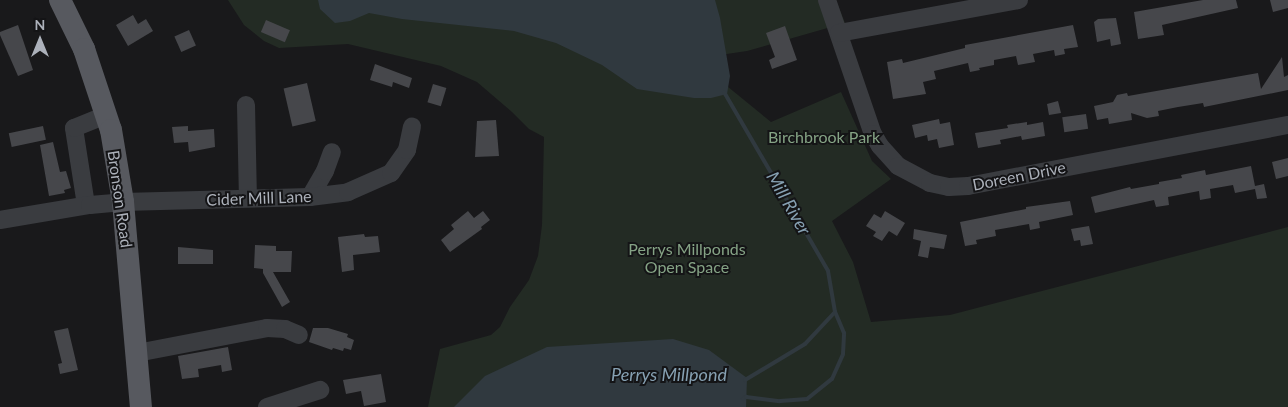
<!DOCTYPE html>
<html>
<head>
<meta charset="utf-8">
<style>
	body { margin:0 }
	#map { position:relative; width:1288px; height:407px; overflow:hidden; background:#19191b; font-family:Lato,sans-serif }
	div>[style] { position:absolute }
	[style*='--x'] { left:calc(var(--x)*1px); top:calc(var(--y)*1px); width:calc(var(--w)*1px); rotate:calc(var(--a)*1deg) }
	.green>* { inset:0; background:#232b24 }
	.water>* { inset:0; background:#30393f }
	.stream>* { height:4px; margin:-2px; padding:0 2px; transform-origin:2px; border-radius:2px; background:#30393f }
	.building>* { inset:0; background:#46474b; transform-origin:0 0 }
	.minor>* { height:18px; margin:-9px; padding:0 9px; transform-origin:9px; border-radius:9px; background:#3a3c40 }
	.major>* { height:22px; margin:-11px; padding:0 11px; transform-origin:11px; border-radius:11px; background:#57595f }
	span { translate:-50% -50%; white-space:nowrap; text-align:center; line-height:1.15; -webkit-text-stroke:4px #141416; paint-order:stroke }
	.park-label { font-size:16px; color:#85a385 }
	.street-label { font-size:16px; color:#acb1ba }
	.water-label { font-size:18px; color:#86a0b2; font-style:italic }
	.north { position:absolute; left:15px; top:15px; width:50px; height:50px; -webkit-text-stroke:4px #141416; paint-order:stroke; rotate:0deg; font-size:14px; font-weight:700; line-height:20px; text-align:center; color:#acb1ba }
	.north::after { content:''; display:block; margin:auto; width:18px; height:22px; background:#acb1ba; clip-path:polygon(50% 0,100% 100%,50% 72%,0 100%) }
</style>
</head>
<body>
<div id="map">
	<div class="green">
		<div style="clip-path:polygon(228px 0,836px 0,845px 23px,747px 51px,713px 56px,711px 73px,771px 122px,841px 92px,872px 161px,891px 179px,832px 221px,853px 262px,871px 322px,950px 315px,1288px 227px,1288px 407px,428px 407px,440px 349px,491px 335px,500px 327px,510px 307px,529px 280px,538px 256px,542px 225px,544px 137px,529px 129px,512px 112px,477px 82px,441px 66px,348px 44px,279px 48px,264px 41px,244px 25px)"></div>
	</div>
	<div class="water">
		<div style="clip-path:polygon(318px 0,715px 0,720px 18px,730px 76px,727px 94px,711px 98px,694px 98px,637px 89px,602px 65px,556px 43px,514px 31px,402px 19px,369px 13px,350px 21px,335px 23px,320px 9px)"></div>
		<div style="clip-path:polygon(673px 339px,709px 350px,747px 378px,746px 407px,454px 407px,485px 376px,547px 347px)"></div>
	</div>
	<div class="stream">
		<div style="--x:724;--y:92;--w:207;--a:59.8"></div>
		<div style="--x:828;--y:271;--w:42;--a:80.3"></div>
		<div style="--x:835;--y:312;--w:44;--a:133.2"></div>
		<div style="--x:805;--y:344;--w:70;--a:149"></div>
		<div style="--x:743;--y:399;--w:4;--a:-34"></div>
		<div style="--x:746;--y:397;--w:34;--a:7"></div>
		<div style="--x:780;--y:401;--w:27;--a:-4"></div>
		<div style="--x:807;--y:399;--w:32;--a:-39"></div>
		<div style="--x:832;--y:379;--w:27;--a:-66"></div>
		<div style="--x:843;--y:354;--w:21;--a:-87"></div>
		<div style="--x:844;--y:333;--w:23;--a:-113"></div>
	</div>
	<div class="building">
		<div style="clip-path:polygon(1203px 0,1236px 0,1238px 8px,1162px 25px,1164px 35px,1138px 39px,1134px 12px)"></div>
		<div style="clip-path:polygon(1270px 0,1288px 0,1288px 8px,1273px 12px)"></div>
		<div style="clip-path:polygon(133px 15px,138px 24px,146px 19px,153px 31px,128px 46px,116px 25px)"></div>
		<div style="clip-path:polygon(1116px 18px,1121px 44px,1111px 46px,1110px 39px,1097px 42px,1094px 22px,1098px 19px)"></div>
		<div style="left:266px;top:20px;width:26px;height:13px;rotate:23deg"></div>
		<div style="clip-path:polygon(18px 25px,33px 70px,18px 76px,0 35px,0 32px)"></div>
		<div style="clip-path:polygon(1073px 25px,1078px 47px,1064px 49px,1065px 54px,1055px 56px,1054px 50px,1033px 54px,1035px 62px,1018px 65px,1016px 56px,994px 60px,994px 65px,979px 68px,980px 70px,970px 72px,968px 63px,934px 71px,936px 79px,923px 82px,926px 94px,893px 99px,887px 62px,902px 59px,903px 63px,965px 48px,965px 45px)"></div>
		<div style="clip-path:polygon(785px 26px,797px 60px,772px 69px,769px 60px,775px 57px,766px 33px)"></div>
		<div style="left:189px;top:30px;width:17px;height:16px;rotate:66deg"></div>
		<div style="clip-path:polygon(1282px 57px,1284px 77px,1288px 75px,1288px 90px,1204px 107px,1203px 103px,1178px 107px,1158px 111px,1159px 116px,1147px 118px,1131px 113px,1132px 120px,1109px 124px,1108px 118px,1097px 120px,1094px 106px,1113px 102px,1117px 95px,1127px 93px,1128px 96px,1258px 73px,1261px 89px)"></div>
		<div style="clip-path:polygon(375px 64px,412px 78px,409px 88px,393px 82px,392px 87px,370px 80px)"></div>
		<div style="left:307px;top:83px;width:39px;height:24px;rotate:77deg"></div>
		<div style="left:433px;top:84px;width:14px;height:19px;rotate:17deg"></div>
		<div style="clip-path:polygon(1058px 101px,1061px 113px,1049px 115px,1047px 104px)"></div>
		<div style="left:1086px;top:114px;width:15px;height:24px;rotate:82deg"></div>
		<div style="clip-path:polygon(939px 119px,940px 124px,950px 122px,954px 145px,939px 148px,937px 139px,928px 141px,927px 135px,915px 138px,912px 125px)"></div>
		<div style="clip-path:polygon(496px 120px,499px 156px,475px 157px,477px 121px)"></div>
		<div style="clip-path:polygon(1027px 122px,1027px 125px,1043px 122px,1045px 136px,1022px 140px,1021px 136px,1000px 140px,1001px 144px,978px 148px,975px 133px,1008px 128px,1007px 125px)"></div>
		<div style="left:43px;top:126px;width:14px;height:35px;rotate:78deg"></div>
		<div style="clip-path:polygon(188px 126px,188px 131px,214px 129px,215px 147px,189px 152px,188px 142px,174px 143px,172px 127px)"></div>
		<div style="clip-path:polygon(53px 142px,60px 172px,66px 171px,71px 188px,64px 190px,65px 193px,49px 196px,40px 145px)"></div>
		<div style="clip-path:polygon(1288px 158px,1288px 176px,1276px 179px,1272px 162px)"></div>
		<div style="clip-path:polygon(1251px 166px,1255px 186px,1264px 184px,1267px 198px,1257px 199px,1255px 189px,1235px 193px,1233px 185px,1210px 189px,1211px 198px,1200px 200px,1199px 191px,1168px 197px,1169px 205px,1156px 207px,1154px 200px,1095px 213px,1091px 197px,1130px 187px,1131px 189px,1159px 184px,1159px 182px,1182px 178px,1181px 175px,1205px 170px,1206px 175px)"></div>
		<div style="clip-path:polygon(1070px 201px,1073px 215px,1039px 222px,1040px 228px,1030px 230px,1029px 224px,995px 230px,996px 236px,976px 240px,977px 244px,965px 246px,960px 222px,1026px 209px,1026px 207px)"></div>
		<div style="clip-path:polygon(468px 211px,474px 218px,483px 211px,490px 220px,481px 227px,482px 229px,450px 252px,441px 240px,454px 229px,451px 225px)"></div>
		<div style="clip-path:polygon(885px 211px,905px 223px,897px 236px,889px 231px,882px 241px,873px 236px,876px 232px,866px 226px,874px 214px,881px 218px)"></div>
		<div style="clip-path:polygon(1089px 226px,1093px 244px,1081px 246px,1080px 240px,1074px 241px,1071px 229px)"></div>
		<div style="clip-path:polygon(914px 229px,947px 235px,944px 249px,930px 247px,928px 258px,918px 256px,921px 241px,913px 239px)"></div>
		<div style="clip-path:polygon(364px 234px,365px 237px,378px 236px,380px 252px,353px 255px,354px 270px,342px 272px,338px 237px)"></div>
		<div style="clip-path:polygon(255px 245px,276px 246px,276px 251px,292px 251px,291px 272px,273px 272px,290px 302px,282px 307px,263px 273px,263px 269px,254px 268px)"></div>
		<div style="clip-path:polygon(178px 247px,213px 250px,213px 264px,178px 264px)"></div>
		<div style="clip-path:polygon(68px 328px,78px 370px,60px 374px,58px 364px,62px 363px,54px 331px)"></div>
		<div style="clip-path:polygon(313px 328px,328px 328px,348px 334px,347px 337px,354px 340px,351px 350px,344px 348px,343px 351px,333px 348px,332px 350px,309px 342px)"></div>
		<div style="clip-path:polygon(228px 347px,232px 370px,222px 372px,221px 365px,198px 369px,199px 377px,182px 379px,178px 356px)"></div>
		<div style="clip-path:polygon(381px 374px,386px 402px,364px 406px,361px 391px,346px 394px,343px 380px)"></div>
	</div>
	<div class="minor">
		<div style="--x:827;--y:0;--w:142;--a:71.1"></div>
		<div style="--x:873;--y:134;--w:14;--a:60"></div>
		<div style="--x:880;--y:146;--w:27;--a:48"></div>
		<div style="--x:898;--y:166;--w:36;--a:28"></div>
		<div style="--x:930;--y:183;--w:19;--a:12"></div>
		<div style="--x:949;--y:187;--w:19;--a:-3"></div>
		<div style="--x:968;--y:186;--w:326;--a:-10.8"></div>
		<div style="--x:839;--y:33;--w:183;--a:-10.4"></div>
		<div style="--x:246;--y:105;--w:93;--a:88.8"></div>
		<div style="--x:310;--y:197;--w:30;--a:-60"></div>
		<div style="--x:325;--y:171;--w:20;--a:-70"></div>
		<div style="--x:86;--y:205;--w:78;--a:-98.9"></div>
		<div style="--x:74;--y:128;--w:35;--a:-22"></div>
		<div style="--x:0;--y:220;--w:91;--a:-9.5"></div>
		<div style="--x:90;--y:205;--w:33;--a:-5"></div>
		<div style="--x:123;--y:202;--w:187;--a:-1.5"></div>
		<div style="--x:310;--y:197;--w:38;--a:-7"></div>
		<div style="--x:348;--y:192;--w:47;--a:-23.8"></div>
		<div style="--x:391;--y:173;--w:28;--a:-55"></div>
		<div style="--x:407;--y:150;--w:24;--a:-78"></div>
		<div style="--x:137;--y:353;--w:132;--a:-10.9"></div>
		<div style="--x:267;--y:328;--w:18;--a:3"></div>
		<div style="--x:285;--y:329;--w:15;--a:23"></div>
		<div style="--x:267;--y:407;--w:56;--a:-17.8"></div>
	</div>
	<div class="major">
		<div style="--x:60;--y:0;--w:55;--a:63.9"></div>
		<div style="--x:84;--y:49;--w:85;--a:71.6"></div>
		<div style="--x:111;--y:130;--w:73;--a:80.5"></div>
		<div style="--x:123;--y:202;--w:206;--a:85"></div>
	</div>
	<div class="park-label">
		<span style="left:824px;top:137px">Birchbrook Park</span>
		<span style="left:687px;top:258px">Perrys Millponds<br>Open Space</span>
	</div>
	<div class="street-label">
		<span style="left:1019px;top:176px;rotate:-11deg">Doreen Drive</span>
		<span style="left:259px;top:198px;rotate:-2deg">Cider Mill Lane</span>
		<span style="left:120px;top:199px;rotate:82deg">Bronson Road</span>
	</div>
	<div class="water-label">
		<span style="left:789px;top:203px;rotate:60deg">Mill River</span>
		<span style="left:669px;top:374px">Perrys Millpond</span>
	</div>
	<div class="north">N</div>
</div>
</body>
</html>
